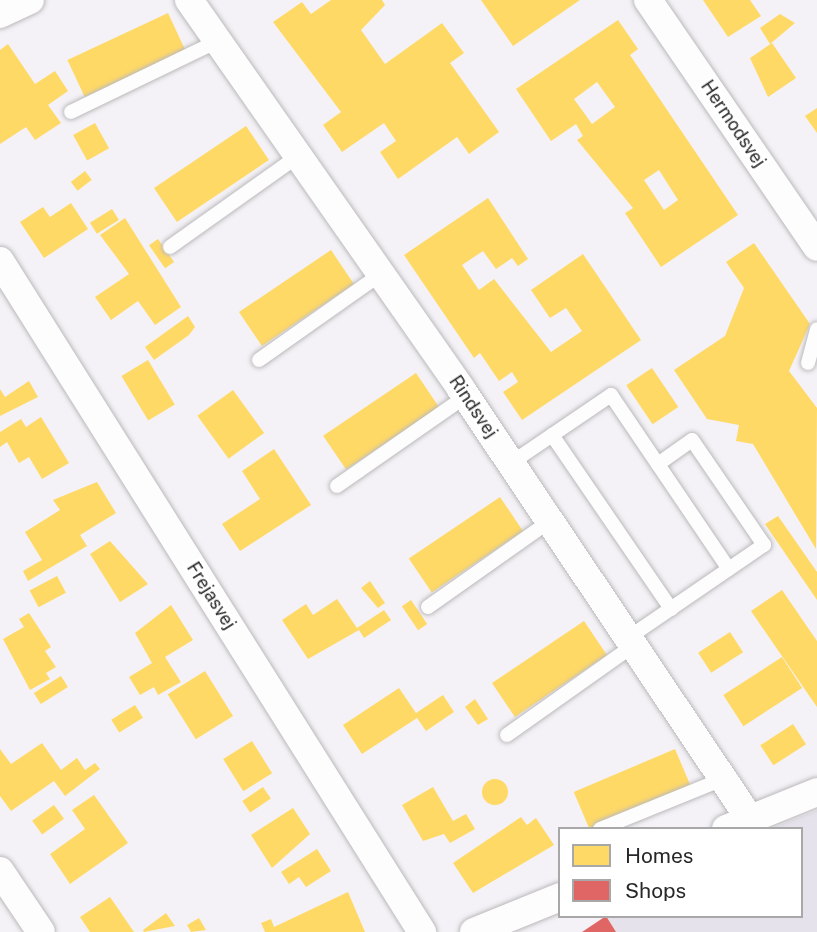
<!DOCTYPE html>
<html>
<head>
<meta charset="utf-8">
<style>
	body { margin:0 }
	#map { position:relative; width:817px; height:932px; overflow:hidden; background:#f4f2f6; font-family:"Public Sans",sans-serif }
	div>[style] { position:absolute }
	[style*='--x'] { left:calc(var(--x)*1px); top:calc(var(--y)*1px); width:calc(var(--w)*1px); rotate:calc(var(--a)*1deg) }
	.built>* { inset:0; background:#e6e2eb }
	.homes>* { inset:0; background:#ffd966; transform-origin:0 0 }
	.round { border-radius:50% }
	.shops>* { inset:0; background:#e06666 }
	.roads { filter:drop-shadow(0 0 2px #bbb9bc) drop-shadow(0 0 2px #bbb9bc) }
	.service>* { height:14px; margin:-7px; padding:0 7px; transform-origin:7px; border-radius:7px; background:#fdfdfe }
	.minor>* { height:28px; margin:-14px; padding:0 14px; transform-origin:14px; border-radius:14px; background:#fdfdfe }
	span { translate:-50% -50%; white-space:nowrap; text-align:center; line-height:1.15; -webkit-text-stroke:7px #fff; paint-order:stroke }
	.street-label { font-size:18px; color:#272628 }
	.legend { position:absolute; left:558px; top:827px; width:245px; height:91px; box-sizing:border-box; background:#fff; border:2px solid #a9a8a9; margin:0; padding:9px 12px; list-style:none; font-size:21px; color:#272628 }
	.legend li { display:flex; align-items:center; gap:14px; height:35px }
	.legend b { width:35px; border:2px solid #a9a8a9 }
</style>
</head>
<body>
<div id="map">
	<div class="built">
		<div style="clip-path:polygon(817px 810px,817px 932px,615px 932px,606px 916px,801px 916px,801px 829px,770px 829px)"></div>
	</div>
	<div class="homes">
		<div style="clip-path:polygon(331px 0,382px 0,385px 5px,361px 30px,385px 64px,442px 23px,464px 53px,450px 63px,499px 132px,469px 154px,457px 137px,398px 179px,380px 152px,396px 141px,384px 123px,342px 152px,323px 125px,341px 112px,273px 22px,302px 2px,311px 14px)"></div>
		<div style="clip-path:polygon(481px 0,580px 0,513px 46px)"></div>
		<div style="clip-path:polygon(703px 0,750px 0,761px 16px,728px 37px)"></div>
		<div style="left:168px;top:13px;width:41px;height:111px;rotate:65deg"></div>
		<div style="clip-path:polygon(780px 14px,795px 23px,770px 44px,760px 28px)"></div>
		<div style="clip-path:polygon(evenodd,618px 20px,638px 49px,630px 55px,738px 215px,661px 267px,625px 213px,633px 208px,577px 140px,583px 136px,576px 124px,551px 141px,516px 89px,618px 20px,597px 82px,615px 107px,592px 124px,574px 99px,597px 82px,618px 20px,659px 170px,678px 200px,664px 210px,644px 180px,659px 170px)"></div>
		<div style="clip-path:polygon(772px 43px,796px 78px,768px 97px,750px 58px)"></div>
		<div style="clip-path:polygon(8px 44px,35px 84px,55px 71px,68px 91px,48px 105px,61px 123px,35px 140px,26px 127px,0 144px,0 50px)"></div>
		<div style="clip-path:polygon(817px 108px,817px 133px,805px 116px)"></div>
		<div style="left:95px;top:123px;width:29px;height:25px;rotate:61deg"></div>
		<div style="left:246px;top:126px;width:41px;height:111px;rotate:56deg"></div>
		<div style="left:85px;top:171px;width:11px;height:18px;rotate:52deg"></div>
		<div style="clip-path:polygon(488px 198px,528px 259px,518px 266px,512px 258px,496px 269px,483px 251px,462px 265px,479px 290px,494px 279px,551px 352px,582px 331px,566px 308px,550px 318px,531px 290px,583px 254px,641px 340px,522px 420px,503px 392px,518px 382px,512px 372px,499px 381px,480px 353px,474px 358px,404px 255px)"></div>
		<div style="clip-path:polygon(71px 203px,88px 229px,44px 258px,20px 222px,43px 207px,50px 217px)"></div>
		<div style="left:112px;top:209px;width:13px;height:26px;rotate:58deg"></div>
		<div style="clip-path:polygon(125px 218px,181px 307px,155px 325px,138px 301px,111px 320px,95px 297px,129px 274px,100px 235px)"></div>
		<div style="left:158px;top:239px;width:28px;height:11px;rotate:55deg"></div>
		<div style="clip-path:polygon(754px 243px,810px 324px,789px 371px,817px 408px,816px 549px,753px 444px,736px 441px,739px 425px,707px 419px,674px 370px,725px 336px,744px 288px,726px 262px)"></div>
		<div style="left:331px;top:250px;width:41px;height:111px;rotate:56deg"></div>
		<div style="clip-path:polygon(188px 316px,195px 327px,189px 335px,154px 360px,145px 347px)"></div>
		<div style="left:148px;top:360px;width:52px;height:31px;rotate:59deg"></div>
		<div style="left:652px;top:368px;width:47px;height:31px;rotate:56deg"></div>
		<div style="left:416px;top:373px;width:41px;height:112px;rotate:56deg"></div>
		<div style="clip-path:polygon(29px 381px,38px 397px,0 416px,0 389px,5px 397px)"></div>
		<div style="left:233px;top:390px;width:53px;height:44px;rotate:54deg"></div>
		<div style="clip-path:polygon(41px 417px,69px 463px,42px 479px,29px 457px,19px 463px,7px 442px,0 447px,0 432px,21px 419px,26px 427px)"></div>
		<div style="clip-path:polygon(274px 449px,311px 505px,240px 551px,222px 524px,260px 499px,242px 471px)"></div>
		<div style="clip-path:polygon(97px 482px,116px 513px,80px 535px,87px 546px,28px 581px,23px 571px,42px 560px,25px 532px,60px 510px,53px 500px)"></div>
		<div style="left:500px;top:497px;width:41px;height:110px;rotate:56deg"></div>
		<div style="clip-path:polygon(778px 516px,817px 572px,817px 600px,765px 524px)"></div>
		<div style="clip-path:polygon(110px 541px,148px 584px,120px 602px,90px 554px)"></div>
		<div style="left:57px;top:576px;width:19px;height:31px;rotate:62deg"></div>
		<div style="clip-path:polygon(370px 581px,385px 603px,378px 608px,361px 588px)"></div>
		<div style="clip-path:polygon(782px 590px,817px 641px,817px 707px,751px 611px)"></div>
		<div style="clip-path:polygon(337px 599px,357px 628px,384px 610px,391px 620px,364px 638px,359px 630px,308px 659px,282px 620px,306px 604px,313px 615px)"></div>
		<div style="left:411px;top:600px;width:29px;height:11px;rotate:56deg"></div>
		<div style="clip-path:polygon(171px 605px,193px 640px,165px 657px,181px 682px,158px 695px,154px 687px,140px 695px,129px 677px,152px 663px,135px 633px)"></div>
		<div style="clip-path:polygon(29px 613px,51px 647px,45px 651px,56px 667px,46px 673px,50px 679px,30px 690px,3px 639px,24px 627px,19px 619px)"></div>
		<div style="left:584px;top:621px;width:41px;height:111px;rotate:56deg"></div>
		<div style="left:730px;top:632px;width:24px;height:38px;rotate:57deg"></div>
		<div style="left:782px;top:657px;width:37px;height:70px;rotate:57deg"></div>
		<div style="left:205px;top:671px;width:53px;height:44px;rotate:58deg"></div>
		<div style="left:61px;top:676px;width:13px;height:32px;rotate:58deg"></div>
		<div style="clip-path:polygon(399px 688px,416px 713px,443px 695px,454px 712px,426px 731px,417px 718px,362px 754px,343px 725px)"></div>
		<div style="clip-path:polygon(475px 699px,488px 719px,478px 725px,465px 707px)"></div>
		<div style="left:135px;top:705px;width:15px;height:28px;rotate:58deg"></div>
		<div style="left:793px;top:724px;width:24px;height:39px;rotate:57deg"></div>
		<div style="left:252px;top:741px;width:38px;height:34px;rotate:58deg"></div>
		<div style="clip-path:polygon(42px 743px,61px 770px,77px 758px,85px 770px,95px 763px,100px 769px,65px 796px,54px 781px,11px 811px,0 796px,0 749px,11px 764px)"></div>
		<div style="left:675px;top:749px;width:41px;height:110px;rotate:67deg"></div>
		<div class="round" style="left:482px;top:779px;width:26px;height:26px"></div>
		<div style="left:263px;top:787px;width:14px;height:25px;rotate:56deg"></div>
		<div style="clip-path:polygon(433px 787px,453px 821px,466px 814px,475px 829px,450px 843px,444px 834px,423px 841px,402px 805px)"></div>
		<div style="clip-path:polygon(94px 795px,128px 843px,70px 884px,50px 854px,85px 829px,72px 810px)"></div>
		<div style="left:54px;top:805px;width:17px;height:27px;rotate:54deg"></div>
		<div style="clip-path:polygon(293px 808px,310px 834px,272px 868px,251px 835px)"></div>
		<div style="clip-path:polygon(521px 817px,527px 825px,536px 818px,554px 845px,473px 893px,453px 863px)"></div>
		<div style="clip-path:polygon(317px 849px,331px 871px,306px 887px,299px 877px,289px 884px,281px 872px)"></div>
		<div style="clip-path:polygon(348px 892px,365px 932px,265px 932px,261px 923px,271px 919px,274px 927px)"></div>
		<div style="clip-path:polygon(110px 897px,134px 932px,90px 932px,80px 917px)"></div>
		<div style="clip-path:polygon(166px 913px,175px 926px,144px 932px,143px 930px)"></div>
		<div style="clip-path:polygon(199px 918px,206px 930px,191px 932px,187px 925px)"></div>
	</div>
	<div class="shops">
		<div style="clip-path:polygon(606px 916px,616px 932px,582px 932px)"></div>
	</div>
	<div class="roads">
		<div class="service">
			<div style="--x:71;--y:112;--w:163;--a:-25.8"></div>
			<div style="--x:170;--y:247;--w:157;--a:-35.4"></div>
			<div style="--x:259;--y:360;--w:149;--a:-35.2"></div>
			<div style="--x:808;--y:363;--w:35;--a:-75"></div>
			<div style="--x:552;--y:435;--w:211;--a:55.6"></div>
			<div style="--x:511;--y:463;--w:121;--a:-34.2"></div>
			<div style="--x:611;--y:395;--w:210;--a:55.9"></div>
			<div style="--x:337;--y:486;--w:157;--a:-34.9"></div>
			<div style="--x:428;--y:607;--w:149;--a:-35.2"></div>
			<div style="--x:628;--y:638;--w:165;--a:-34.4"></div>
			<div style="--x:764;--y:545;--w:127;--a:-124.4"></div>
			<div style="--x:692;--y:440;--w:42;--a:144.8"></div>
			<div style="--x:507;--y:735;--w:156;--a:-35.3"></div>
			<div style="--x:600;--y:829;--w:133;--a:-22.1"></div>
		</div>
		<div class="minor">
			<div style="--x:189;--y:0;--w:475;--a:55"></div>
			<div style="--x:461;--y:389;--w:518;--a:56.1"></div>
			<div style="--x:648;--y:0;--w:299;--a:55.6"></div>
			<div style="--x:0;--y:14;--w:33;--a:-25"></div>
			<div style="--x:0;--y:261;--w:793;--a:57.83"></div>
			<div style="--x:726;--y:829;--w:98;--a:-22.1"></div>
			<div style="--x:0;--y:871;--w:73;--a:56.1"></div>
			<div style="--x:474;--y:932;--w:93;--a:-22.1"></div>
		</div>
	</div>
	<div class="street-label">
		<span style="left:733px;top:124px;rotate:56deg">Hermodsvej</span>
		<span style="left:473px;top:407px;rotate:56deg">Rindsvej</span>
		<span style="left:211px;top:596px;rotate:58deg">Frejasvej</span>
	</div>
	<ul class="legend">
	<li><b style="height:19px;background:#ffd966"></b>Homes</li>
	<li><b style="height:19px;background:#e06666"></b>Shops</li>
	</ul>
</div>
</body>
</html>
